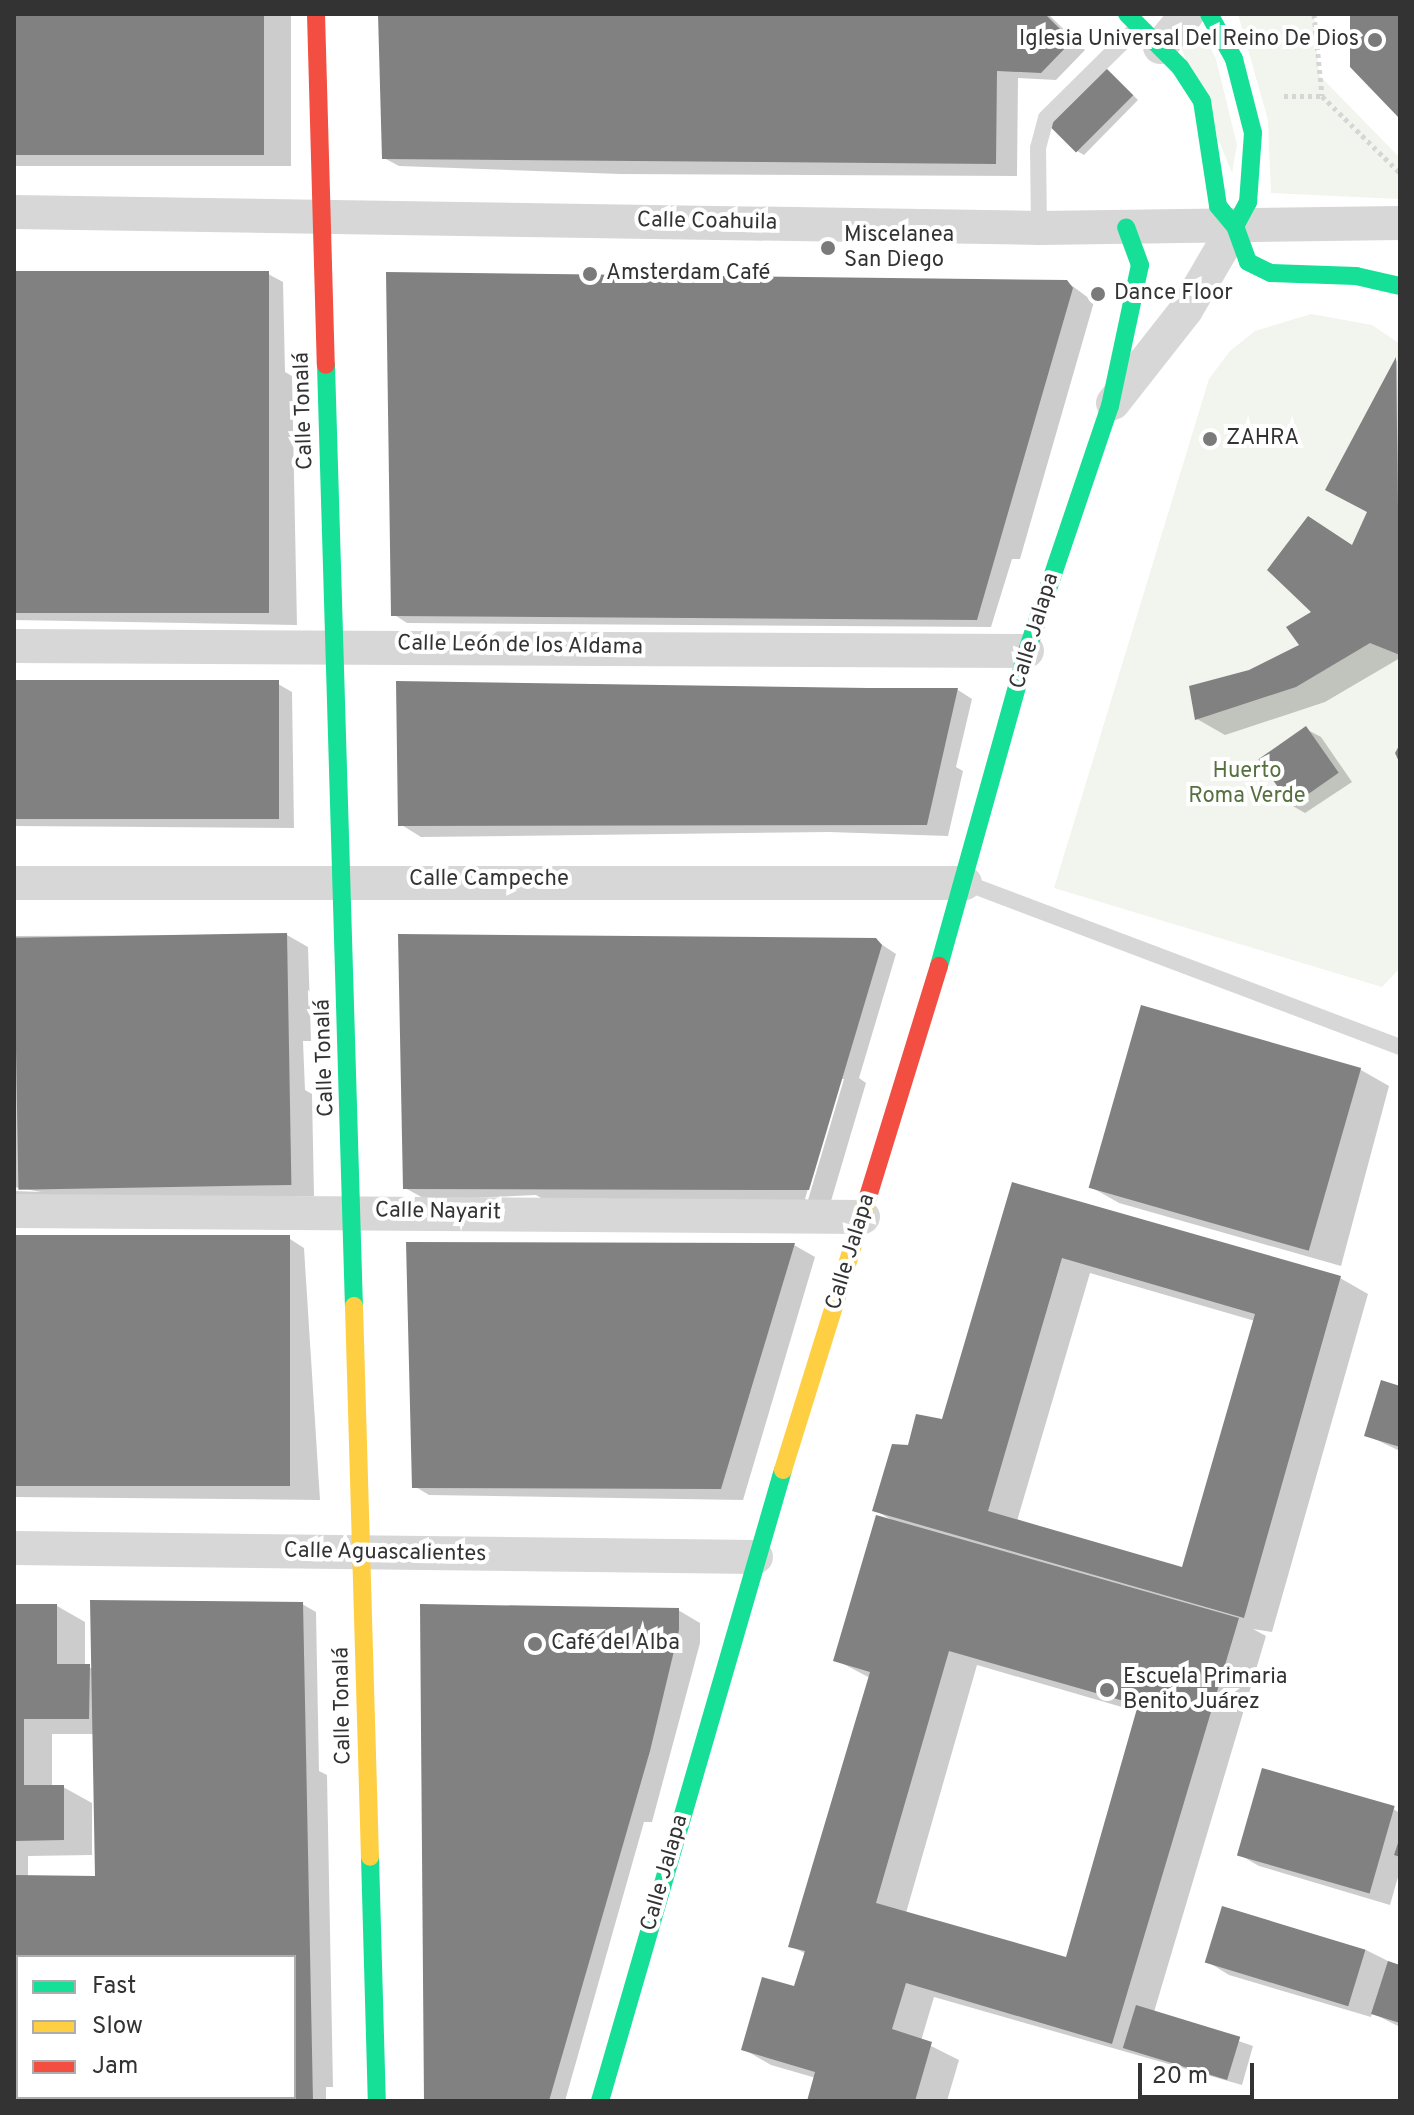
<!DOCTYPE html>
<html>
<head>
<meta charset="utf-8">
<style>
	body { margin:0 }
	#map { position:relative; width:1414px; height:2115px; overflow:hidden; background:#fff; font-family:Overpass,sans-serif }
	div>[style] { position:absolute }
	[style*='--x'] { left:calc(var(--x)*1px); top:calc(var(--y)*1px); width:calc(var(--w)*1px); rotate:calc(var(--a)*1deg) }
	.green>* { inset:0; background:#f1f5ed }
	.shadow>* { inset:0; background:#0003; transform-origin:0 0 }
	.building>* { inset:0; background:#818181; transform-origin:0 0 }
	.path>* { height:5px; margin-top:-2.5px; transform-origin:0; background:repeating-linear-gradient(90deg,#d6d6d6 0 4px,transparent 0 8px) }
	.lane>* { height:16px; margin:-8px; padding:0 8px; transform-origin:8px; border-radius:8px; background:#d7d7d7 }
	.street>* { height:34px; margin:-17px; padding:0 17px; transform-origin:17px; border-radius:17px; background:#d7d7d7 }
	.fast>* { height:18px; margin:-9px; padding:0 9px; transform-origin:9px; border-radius:9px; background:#16e098 }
	.slow>* { height:18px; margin:-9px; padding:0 9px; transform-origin:9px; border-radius:9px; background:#ffcf43 }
	.jam>* { height:18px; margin:-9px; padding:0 9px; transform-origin:9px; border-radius:9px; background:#f24e42 }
	.dots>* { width:22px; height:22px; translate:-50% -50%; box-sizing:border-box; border:4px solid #fff; border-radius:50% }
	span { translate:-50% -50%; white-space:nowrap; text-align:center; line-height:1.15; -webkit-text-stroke:8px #fff; paint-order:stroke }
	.poi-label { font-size:22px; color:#333 }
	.right { translate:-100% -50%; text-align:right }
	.left { translate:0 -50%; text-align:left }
	.street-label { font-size:22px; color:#333 }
	.park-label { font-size:22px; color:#56703f }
	.frame { position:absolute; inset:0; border:16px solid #333; pointer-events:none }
	.legend { position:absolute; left:16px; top:1955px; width:280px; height:144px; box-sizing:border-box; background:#fff; border:2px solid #adadad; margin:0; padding:10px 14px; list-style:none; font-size:24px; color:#333 }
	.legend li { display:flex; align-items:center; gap:16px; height:40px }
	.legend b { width:40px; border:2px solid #adadad }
	.scale { position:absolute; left:1138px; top:2063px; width:116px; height:36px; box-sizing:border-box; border:4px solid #333; border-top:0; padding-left:10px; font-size:24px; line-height:28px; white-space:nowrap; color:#333; -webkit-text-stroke:6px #fff; paint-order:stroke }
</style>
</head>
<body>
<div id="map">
	<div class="green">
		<div style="clip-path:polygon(1238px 14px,1314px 14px,1319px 75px,1400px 158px,1400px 199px,1271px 193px,1268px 120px)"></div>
		<div style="clip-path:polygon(1200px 27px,1216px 59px,1237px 145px,1232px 173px,1178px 40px)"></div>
		<div style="clip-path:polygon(1311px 314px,1372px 325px,1400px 344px,1400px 968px,1382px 987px,1054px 888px,1209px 379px,1230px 351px,1255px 331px)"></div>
	</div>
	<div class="shadow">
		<div style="left:14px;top:14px;width:277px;height:152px"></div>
		<div style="clip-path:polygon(381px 14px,1048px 14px,1085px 50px,1056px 80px,1018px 78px,1017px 176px,620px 174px,399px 166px,384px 158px)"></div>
		<div style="clip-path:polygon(1111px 73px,1138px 100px,1084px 155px,1077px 151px)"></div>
		<div style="clip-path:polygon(14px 273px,268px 274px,283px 282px,285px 372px,292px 376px,297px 625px,14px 620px)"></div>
		<div style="clip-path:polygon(1067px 282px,1094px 302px,1020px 559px,1012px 559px,991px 627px,407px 623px,393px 614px)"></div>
		<div style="clip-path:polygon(1397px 360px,1400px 658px,1325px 702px,1225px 735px,1197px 719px,1250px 672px,1302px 645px,1314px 613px,1308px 518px,1353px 546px,1369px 512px,1328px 489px)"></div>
		<div style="clip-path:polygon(14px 682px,278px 684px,292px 692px,294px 828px,14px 826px)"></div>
		<div style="clip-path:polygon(398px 683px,958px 690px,972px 699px,956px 767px,963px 771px,948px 836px,829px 832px,421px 837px,400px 824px)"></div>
		<div style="clip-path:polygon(1306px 729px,1321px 737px,1352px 782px,1305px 813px,1291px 805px)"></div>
		<div style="clip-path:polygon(287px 935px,308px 947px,311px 1041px,303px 1041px,305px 1090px,312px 1094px,314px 1196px,14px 1201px,14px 1191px,41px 1192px,14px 1187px,14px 936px)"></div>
		<div style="clip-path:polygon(evenodd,875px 940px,896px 954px,859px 1078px,866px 1083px,831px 1201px,546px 1201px,536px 1195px,427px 1200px,405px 1188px,875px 940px,840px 1079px,844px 1079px,808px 1200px,805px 1199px,840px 1079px)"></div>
		<div style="clip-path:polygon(1143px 1008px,1361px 1070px,1389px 1086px,1341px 1266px,1119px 1203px,1091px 1187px)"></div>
		<div style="clip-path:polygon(evenodd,1014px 1184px,1340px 1278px,1368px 1294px,1272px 1632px,1253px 1629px,1266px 1636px,1154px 2012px,1253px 2046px,1242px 2085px,934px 1997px,921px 2041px,959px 2060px,947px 2101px,809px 2101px,816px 2078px,771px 2065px,743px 2049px,795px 1989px,806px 1954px,791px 1946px,870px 1678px,836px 1660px,892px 1520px,874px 1510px,909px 1447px,943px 1421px,1014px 1184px,1090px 1273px,1255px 1321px,1183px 1569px,1017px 1521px,1090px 1273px,1014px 1184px,977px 1665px,1139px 1712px,1067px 1960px,906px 1913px,977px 1665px)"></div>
		<div style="clip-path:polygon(14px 1237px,290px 1239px,304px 1248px,320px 1500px,14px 1497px)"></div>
		<div style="clip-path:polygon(794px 1245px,815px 1257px,743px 1500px,429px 1495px,414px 1486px)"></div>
		<div style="clip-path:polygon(1400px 1388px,1400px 1451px,1366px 1435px)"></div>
		<div style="clip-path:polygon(evenodd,302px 1604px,316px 1612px,319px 1771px,327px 1775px,333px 2087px,326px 2087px,326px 2101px,14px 2101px,14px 1606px,57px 1606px,85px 1622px,85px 1666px,94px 1669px,302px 1604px,52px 1734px,95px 1734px,98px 1880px,28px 1877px,28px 1856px,92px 1855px,92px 1803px,63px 1787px,52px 1787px,52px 1734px,302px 1604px,18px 1957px,294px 1957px,294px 2097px,18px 2097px,18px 1957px)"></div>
		<div style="clip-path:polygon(678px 1610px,700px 1623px,700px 1643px,652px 1822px,644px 1822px,565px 2101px,428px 2101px)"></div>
		<div style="clip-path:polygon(1393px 1809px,1400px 1813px,1400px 1870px,1390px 1905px,1259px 1866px,1238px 1854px)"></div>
		<div style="clip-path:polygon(1224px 1909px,1366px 1950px,1400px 1967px,1400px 2027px,1372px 2013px,1371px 2017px,1229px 1975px,1208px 1962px)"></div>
	</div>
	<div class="building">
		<div style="left:14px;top:14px;width:250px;height:141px"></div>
		<div style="clip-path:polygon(378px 14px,1045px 14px,1072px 41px,1041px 73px,997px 71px,996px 164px,382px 159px)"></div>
		<div style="clip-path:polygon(1350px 14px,1400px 14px,1400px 119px,1350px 67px)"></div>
		<div style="left:1105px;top:67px;width:40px;height:81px;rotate:45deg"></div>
		<div style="left:14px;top:271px;width:255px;height:342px"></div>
		<div style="clip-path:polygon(386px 272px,1067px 280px,1073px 288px,977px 620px,391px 616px)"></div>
		<div style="clip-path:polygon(1396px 357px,1400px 655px,1370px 643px,1296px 687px,1195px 720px,1189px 686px,1249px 670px,1299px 645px,1286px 627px,1311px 612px,1267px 570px,1308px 516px,1352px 545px,1367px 512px,1325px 490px)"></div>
		<div style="left:14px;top:680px;width:265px;height:139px"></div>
		<div style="clip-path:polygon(396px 681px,868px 688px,958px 688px,927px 825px,398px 826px)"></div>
		<div style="left:1306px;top:726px;width:57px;height:58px;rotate:55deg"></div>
		<div style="clip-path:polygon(1400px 744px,1400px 764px,1395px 753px)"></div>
		<div style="left:287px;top:933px;width:252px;height:273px;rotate:89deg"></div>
		<div style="clip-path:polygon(398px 934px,876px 938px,882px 945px,809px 1190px,403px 1189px)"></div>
		<div style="left:1141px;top:1005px;width:229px;height:190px;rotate:16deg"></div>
		<div style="clip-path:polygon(evenodd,1012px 1182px,1341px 1276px,1244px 1618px,872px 1511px,892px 1444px,908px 1445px,916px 1414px,942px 1419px,1012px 1182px,1062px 1258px,1255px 1314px,1182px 1567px,988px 1511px,1062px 1258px)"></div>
		<div style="left:14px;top:1235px;width:276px;height:251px"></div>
		<div style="clip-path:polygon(406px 1242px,795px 1243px,721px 1489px,412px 1488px)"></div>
		<div style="clip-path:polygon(1381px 1380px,1400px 1386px,1400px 1447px,1364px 1436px)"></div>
		<div style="clip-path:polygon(evenodd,876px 1515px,1239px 1618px,1112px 2044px,906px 1983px,892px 2029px,932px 2042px,915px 2101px,807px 2101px,815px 2072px,741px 2050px,762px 1977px,794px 1986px,805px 1951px,788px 1947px,870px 1672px,833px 1661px,876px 1515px,949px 1651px,1138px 1705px,1066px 1957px,876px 1903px,949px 1651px)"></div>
		<div style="clip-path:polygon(evenodd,90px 1600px,303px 1602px,313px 2101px,14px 2101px,14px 1875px,95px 1876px,90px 1600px,18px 1957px,294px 1957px,294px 2097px,18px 2097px,18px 1957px)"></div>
		<div style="clip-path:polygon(14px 1604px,57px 1604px,57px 1664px,90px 1664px,89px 1719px,24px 1719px,24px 1785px,64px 1785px,64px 1840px,14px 1841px)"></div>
		<div style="clip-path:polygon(420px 1604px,679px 1608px,679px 1630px,650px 1751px,549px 2101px,424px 2101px)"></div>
		<div style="left:1262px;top:1768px;width:138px;height:91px;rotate:16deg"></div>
		<div style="clip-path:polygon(1400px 1837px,1400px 1857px,1394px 1855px)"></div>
		<div style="left:1222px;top:1906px;width:150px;height:59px;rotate:17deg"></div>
		<div style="clip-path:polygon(1388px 1961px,1400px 1965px,1400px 2023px,1371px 2014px)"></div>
		<div style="left:1136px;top:2005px;width:109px;height:45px;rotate:17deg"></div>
	</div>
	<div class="path">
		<div style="--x:1314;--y:14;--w:82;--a:84.4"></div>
		<div style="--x:1284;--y:96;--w:38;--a:0"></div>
		<div style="--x:1322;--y:96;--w:110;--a:44.6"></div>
	</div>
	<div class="lane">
		<div style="--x:1039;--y:228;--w:80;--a:-90.7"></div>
		<div style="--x:1038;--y:148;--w:31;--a:-75"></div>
		<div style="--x:1046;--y:118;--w:129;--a:-44.7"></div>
		<div style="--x:966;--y:883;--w:464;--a:20.7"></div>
	</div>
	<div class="street">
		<div style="--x:1160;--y:47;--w:43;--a:-50.7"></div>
		<div style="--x:14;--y:212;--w:1025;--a:0.89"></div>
		<div style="--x:1039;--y:228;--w:361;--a:-0.8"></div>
		<div style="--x:1113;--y:403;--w:118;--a:-51.9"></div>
		<div style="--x:1186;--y:310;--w:97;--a:-59.7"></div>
		<div style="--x:14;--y:646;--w:1013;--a:0.28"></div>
		<div style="--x:14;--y:883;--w:951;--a:0"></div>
		<div style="--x:14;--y:1211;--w:849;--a:0.4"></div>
		<div style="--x:14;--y:1548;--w:742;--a:0.69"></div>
	</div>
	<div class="fast">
		<div style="--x:1127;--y:14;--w:75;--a:45"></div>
		<div style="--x:1180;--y:67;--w:40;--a:57.1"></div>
		<div style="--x:1202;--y:101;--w:106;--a:81.3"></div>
		<div style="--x:1218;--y:206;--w:26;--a:50"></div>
		<div style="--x:1235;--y:226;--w:38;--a:70"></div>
		<div style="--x:1248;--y:262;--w:25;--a:26"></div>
		<div style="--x:1271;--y:273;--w:85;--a:2"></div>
		<div style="--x:1356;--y:276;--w:45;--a:12.8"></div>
		<div style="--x:1209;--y:14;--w:51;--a:60.9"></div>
		<div style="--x:1234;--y:59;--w:76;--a:75.6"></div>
		<div style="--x:1253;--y:133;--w:69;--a:94.1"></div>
		<div style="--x:1248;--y:202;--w:27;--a:118"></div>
		<div style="--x:326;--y:365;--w:941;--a:88.3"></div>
		<div style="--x:939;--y:966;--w:327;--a:-74.4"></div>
		<div style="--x:1027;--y:651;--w:259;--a:-71.3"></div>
		<div style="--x:1110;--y:406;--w:144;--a:-78"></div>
		<div style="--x:1140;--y:265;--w:40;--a:-110.2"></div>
		<div style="--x:370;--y:1857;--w:244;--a:88.4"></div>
		<div style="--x:600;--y:2101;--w:657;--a:-73.83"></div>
	</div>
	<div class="slow">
		<div style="--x:354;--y:1306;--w:551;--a:88.34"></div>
		<div style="--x:783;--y:1470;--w:283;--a:-72.7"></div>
	</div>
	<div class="jam">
		<div style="--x:316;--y:14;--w:351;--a:88.4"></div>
		<div style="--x:867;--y:1200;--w:245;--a:-72.9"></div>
	</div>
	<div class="dots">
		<div style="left:1375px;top:40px;background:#7a7a7a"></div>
		<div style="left:828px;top:248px;background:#7a7a7a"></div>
		<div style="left:590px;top:274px;background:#7a7a7a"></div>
		<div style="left:1098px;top:294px;background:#7a7a7a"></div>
		<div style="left:1210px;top:439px;background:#7a7a7a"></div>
		<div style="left:535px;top:1644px;background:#7a7a7a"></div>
		<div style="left:1107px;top:1690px;background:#7a7a7a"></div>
	</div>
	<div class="poi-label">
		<span class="right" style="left:1359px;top:40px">Iglesia Universal Del Reino De Dios</span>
		<span class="left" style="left:844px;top:248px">Miscelanea<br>San Diego</span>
		<span class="left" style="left:606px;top:274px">Amsterdam Café</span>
		<span class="left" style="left:1114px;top:294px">Dance Floor</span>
		<span class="left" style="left:1226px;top:439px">ZAHRA</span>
		<span class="left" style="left:551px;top:1644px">Café del Alba</span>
		<span class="left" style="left:1123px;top:1690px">Escuela Primaria<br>Benito Juárez</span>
	</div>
	<div class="street-label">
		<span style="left:707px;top:222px;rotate:1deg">Calle Coahuila</span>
		<span style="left:304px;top:411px;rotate:-92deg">Calle Tonalá</span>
		<span style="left:1035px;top:631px;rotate:-73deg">Calle Jalapa</span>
		<span style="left:520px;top:646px;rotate:1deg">Calle León de los Aldama</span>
		<span style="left:489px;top:880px">Calle Campeche</span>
		<span style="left:325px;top:1058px;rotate:-92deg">Calle Tonalá</span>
		<span style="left:438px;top:1212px;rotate:1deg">Calle Nayarit</span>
		<span style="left:851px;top:1252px;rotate:-73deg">Calle Jalapa</span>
		<span style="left:385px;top:1553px;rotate:1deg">Calle Aguascalientes</span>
		<span style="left:343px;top:1706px;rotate:-91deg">Calle Tonalá</span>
		<span style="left:665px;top:1873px;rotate:-74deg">Calle Jalapa</span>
	</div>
	<div class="park-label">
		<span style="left:1247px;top:784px">Huerto<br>Roma Verde</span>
	</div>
	<div class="frame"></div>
	<ul class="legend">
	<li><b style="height:10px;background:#16e098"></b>Fast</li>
	<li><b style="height:10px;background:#ffcf43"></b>Slow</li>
	<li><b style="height:10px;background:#f24e42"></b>Jam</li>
	</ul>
	<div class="scale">20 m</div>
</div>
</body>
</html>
